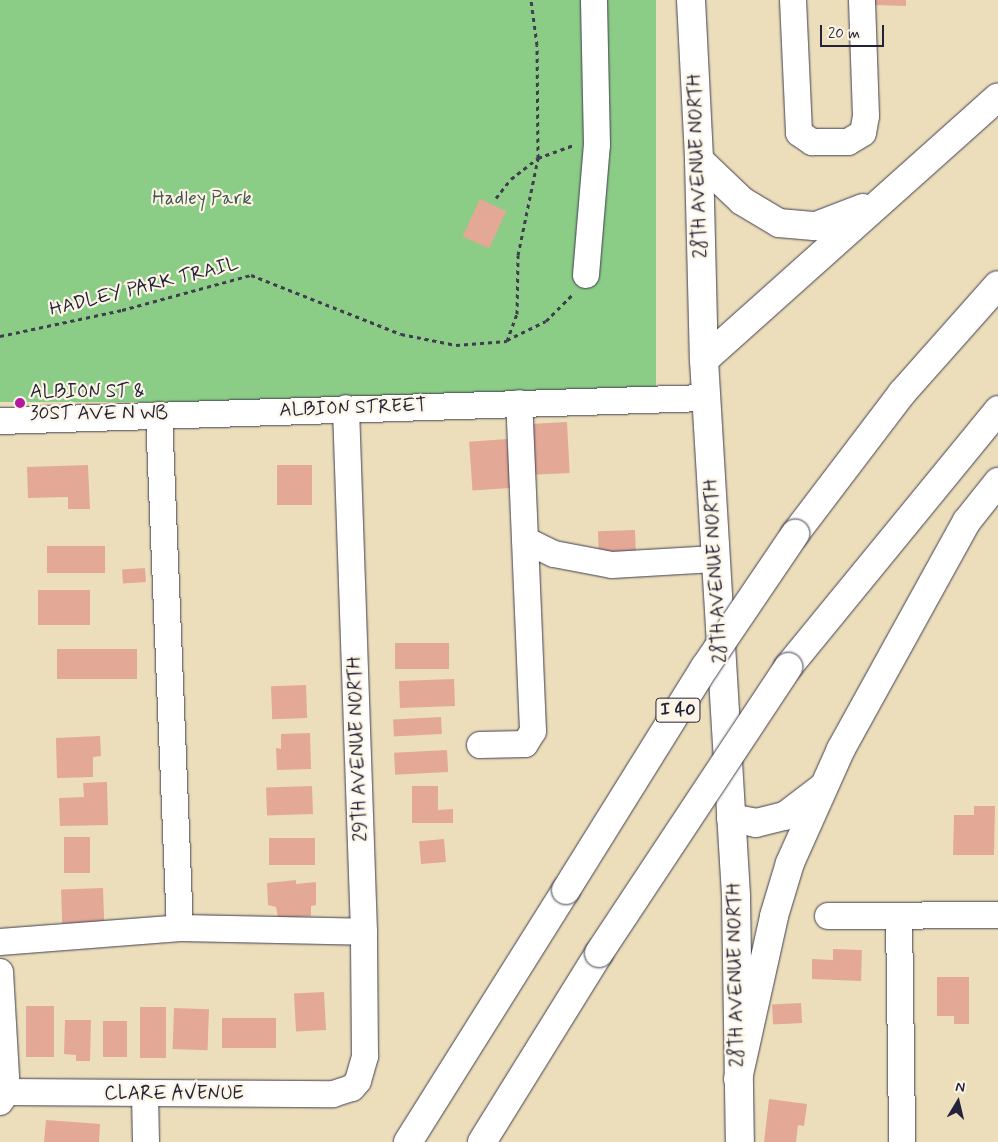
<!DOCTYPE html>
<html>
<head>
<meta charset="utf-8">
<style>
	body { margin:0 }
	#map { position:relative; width:998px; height:1142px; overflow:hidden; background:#ecdebb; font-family:Mynerve,sans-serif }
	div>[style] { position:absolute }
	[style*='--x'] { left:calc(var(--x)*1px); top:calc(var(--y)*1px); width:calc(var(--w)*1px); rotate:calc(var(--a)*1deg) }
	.green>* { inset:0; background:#8bcd86; transform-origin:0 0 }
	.building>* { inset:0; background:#e4a896; transform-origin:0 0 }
	.path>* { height:3px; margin-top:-1.5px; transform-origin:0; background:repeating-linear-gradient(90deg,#403e4e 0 4px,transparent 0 8px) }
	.roads { filter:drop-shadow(0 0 1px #403e4e) drop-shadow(0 0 1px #403e4e) }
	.minor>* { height:26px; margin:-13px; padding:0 13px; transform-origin:13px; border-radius:13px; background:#fff }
	.major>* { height:28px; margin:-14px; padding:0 14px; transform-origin:14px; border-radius:14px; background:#fff }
	.highway>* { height:28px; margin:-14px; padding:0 14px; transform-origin:14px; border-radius:14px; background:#fff }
	.bridges { filter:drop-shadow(0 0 1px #403e4e) drop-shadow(0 0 1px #403e4e) }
	.highway-bridge>* { height:28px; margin:-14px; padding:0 14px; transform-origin:14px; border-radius:14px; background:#fff }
	.dots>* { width:14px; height:14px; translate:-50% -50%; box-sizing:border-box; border:2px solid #fcf5e5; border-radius:50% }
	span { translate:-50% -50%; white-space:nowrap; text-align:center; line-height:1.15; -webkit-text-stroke:4.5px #fcf5e5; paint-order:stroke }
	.shield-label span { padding:1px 4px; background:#fcf5e5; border:1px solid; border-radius:4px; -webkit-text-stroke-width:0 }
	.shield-label { font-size:18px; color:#22223b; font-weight:700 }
	.street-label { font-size:19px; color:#22223b }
	.park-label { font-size:19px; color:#425552 }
	.poi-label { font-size:19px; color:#22223b }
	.left { translate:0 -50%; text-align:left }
	.north { position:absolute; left:933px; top:1077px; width:50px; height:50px; -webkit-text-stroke:4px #fcf5e5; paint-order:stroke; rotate:9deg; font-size:14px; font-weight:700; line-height:20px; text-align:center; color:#22223b }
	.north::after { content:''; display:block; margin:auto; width:18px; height:22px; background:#22223b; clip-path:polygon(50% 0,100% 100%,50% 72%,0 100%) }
	.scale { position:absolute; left:820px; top:25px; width:64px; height:22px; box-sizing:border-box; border:2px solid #22223b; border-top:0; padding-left:6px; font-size:15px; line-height:18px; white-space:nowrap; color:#22223b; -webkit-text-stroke:4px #fcf5e5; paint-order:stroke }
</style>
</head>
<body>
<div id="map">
	<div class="green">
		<div style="left:0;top:0;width:656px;height:402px"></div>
	</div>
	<div class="building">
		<div style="clip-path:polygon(875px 0,906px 0,906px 6px,875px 5px)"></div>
		<div style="left:480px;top:199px;width:29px;height:41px;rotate:25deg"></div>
		<div style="left:567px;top:422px;width:51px;height:37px;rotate:87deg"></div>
		<div style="left:507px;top:439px;width:49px;height:38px;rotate:86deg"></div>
		<div style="clip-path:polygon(88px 465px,90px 509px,68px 509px,68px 497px,28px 498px,27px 467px)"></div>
		<div style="left:312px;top:465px;width:40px;height:35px;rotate:90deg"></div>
		<div style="left:635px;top:530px;width:26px;height:37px;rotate:88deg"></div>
		<div style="left:105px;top:546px;width:27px;height:58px;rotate:90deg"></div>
		<div style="left:145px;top:568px;width:14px;height:23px;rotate:86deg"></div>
		<div style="left:38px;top:590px;width:52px;height:35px"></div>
		<div style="left:449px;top:643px;width:26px;height:54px;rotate:90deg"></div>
		<div style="left:57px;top:649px;width:80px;height:30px"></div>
		<div style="left:454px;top:679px;width:27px;height:55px;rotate:88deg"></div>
		<div style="left:306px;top:685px;width:33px;height:35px;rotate:88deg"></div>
		<div style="left:441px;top:717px;width:17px;height:48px;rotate:87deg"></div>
		<div style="clip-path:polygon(310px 733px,311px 769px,277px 770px,276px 748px,281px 749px,281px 734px)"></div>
		<div style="clip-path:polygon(100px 736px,101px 756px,93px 757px,93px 777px,57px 778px,56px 738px)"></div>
		<div style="left:447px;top:750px;width:22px;height:53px;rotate:87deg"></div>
		<div style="clip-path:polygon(107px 782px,108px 825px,60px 826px,59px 798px,84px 797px,83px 783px)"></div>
		<div style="left:312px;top:786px;width:28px;height:46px;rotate:88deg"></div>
		<div style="clip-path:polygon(412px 786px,438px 786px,438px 810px,453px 809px,453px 823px,412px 823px)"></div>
		<div style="clip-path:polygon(974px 806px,995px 806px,994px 855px,953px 855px,954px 815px,974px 815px)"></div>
		<div style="left:64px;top:837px;width:26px;height:36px"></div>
		<div style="left:315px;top:838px;width:27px;height:46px;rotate:90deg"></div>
		<div style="left:444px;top:839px;width:23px;height:25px;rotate:85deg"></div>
		<div style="clip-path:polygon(296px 880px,296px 884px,316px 882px,316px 905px,311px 906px,311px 916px,278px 918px,276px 907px,268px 905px,267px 883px)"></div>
		<div style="left:103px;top:888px;width:34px;height:42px;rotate:88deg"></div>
		<div style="clip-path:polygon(833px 949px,862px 950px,861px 981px,812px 979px,812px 959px,833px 960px)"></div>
		<div style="clip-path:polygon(937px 977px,969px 977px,969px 1024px,954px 1024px,954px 1016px,937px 1016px)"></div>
		<div style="left:324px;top:992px;width:38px;height:30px;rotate:87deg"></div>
		<div style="left:801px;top:1003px;width:20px;height:29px;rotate:87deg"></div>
		<div style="left:26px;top:1006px;width:28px;height:51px"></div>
		<div style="left:140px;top:1007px;width:26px;height:51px"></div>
		<div style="left:174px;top:1008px;width:35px;height:41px;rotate:2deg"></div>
		<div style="left:222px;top:1018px;width:54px;height:30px"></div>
		<div style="clip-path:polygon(65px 1020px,91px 1020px,90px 1061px,76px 1061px,76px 1055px,64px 1054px)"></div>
		<div style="left:103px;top:1021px;width:24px;height:36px"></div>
		<div style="clip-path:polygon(769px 1099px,807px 1104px,804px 1126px,798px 1125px,796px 1142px,764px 1142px)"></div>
		<div style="clip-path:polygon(46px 1120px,100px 1124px,99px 1142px,44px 1142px)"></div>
	</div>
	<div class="path">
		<div style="--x:496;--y:198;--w:24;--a:-52"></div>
		<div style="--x:511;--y:179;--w:34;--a:-38"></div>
		<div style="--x:538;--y:158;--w:38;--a:-20"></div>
		<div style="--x:0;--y:336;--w:125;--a:-12"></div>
		<div style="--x:122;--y:310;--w:134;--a:-15.2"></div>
		<div style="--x:251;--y:275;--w:161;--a:21.5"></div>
		<div style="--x:401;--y:334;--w:56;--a:11.3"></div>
		<div style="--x:456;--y:345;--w:51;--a:-4.5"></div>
		<div style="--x:507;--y:341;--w:29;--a:-70"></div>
		<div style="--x:517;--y:314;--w:59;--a:-89"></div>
		<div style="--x:518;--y:255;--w:99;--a:-78.3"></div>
		<div style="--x:538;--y:158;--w:113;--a:-90.5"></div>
		<div style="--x:537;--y:45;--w:45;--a:-97.6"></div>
		<div style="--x:507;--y:340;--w:43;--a:-26"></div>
		<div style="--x:546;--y:321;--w:38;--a:-45"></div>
	</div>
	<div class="roads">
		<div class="minor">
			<div style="--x:793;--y:0;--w:133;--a:87.4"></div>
			<div style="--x:799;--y:133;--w:16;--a:35"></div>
			<div style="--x:812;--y:142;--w:36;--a:0"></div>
			<div style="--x:848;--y:142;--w:17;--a:-31"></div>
			<div style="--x:863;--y:133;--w:17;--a:-80"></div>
			<div style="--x:866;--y:116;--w:116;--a:-92"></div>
			<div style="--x:586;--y:275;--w:130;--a:-85.2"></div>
			<div style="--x:597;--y:145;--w:145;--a:-91.2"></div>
			<div style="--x:159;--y:415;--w:513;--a:87.66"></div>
			<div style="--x:180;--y:928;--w:184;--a:1.2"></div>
			<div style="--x:0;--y:421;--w:705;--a:-1.87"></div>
			<div style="--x:525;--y:540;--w:32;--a:26"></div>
			<div style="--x:554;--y:554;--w:59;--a:10.7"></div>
			<div style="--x:612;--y:565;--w:103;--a:-3.3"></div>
			<div style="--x:480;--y:745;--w:45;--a:-1.3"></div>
			<div style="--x:525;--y:744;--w:15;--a:-58"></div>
			<div style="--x:533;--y:731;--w:328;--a:-92.4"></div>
			<div style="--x:828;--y:916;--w:170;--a:-0.3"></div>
			<div style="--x:899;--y:916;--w:226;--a:89.2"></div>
			<div style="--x:0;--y:942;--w:181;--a:-4.4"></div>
			<div style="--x:0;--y:972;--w:120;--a:86.7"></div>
			<div style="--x:145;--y:1094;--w:48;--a:88.8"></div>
			<div style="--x:0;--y:1102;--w:12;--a:-55"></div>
			<div style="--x:7;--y:1092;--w:326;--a:0.4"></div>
			<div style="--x:333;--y:1094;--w:20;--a:-18"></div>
			<div style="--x:352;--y:1088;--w:9;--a:-49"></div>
			<div style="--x:358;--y:1081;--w:26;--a:-74"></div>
			<div style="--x:365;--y:1056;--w:124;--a:-90.5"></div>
			<div style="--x:364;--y:932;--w:524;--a:-91.97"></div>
		</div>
		<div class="major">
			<div style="--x:691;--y:0;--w:160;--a:87.1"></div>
			<div style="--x:699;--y:160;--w:200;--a:88.6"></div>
			<div style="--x:704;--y:360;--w:537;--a:86.58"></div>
			<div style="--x:736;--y:896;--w:246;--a:89.1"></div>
		</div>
		<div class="highway">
			<div style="--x:699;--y:160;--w:59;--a:43.6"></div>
			<div style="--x:742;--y:201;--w:43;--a:30.7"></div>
			<div style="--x:779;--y:223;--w:37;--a:5"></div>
			<div style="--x:816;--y:226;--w:50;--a:-21"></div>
			<div style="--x:704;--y:360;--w:394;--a:-41.8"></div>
			<div style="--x:795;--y:534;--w:177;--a:-52.8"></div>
			<div style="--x:902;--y:393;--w:144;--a:-48.4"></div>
			<div style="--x:788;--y:667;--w:332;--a:-50.7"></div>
			<div style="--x:731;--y:818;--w:25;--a:11"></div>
			<div style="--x:756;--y:823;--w:30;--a:-14"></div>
			<div style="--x:785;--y:816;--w:48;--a:-37.3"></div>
			<div style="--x:738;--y:1079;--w:167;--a:-77.5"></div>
			<div style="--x:774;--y:916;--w:55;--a:-73.2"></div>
			<div style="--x:790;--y:863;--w:125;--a:-65.9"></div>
			<div style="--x:841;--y:749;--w:260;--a:-61.1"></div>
			<div style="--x:967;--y:521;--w:50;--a:-51.5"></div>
			<div style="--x:408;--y:1142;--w:297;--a:-57.9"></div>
			<div style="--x:482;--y:1142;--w:222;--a:-58.2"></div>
		</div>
	</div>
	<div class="bridges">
		<div class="highway-bridge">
			<div style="--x:566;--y:890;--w:263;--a:-58.1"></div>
			<div style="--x:705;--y:667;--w:161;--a:-55.9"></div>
			<div style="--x:599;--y:953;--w:343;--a:-56.5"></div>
		</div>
	</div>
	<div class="dots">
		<div style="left:20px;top:403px;background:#b5179e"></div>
	</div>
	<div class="shield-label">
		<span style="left:678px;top:710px">I 40</span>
	</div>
	<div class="street-label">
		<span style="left:698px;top:166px;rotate:-92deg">28TH AVENUE NORTH</span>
		<span style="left:144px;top:287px;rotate:-14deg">HADLEY PARK TRAIL</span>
		<span style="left:353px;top:408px;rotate:-2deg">ALBION STREET</span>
		<span style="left:716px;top:571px;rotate:-93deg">28TH AVENUE NORTH</span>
		<span style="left:358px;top:749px;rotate:-92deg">29TH AVENUE NORTH</span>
		<span style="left:736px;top:975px;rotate:-91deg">28TH AVENUE NORTH</span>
		<span style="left:174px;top:1094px">CLARE AVENUE</span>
	</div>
	<div class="park-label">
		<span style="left:202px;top:199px">Hadley Park</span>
	</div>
	<div class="poi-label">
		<span class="left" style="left:30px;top:403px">ALBION ST &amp;<br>30ST AVE N WB</span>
	</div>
	<div class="north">N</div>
	<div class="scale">20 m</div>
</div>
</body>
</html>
